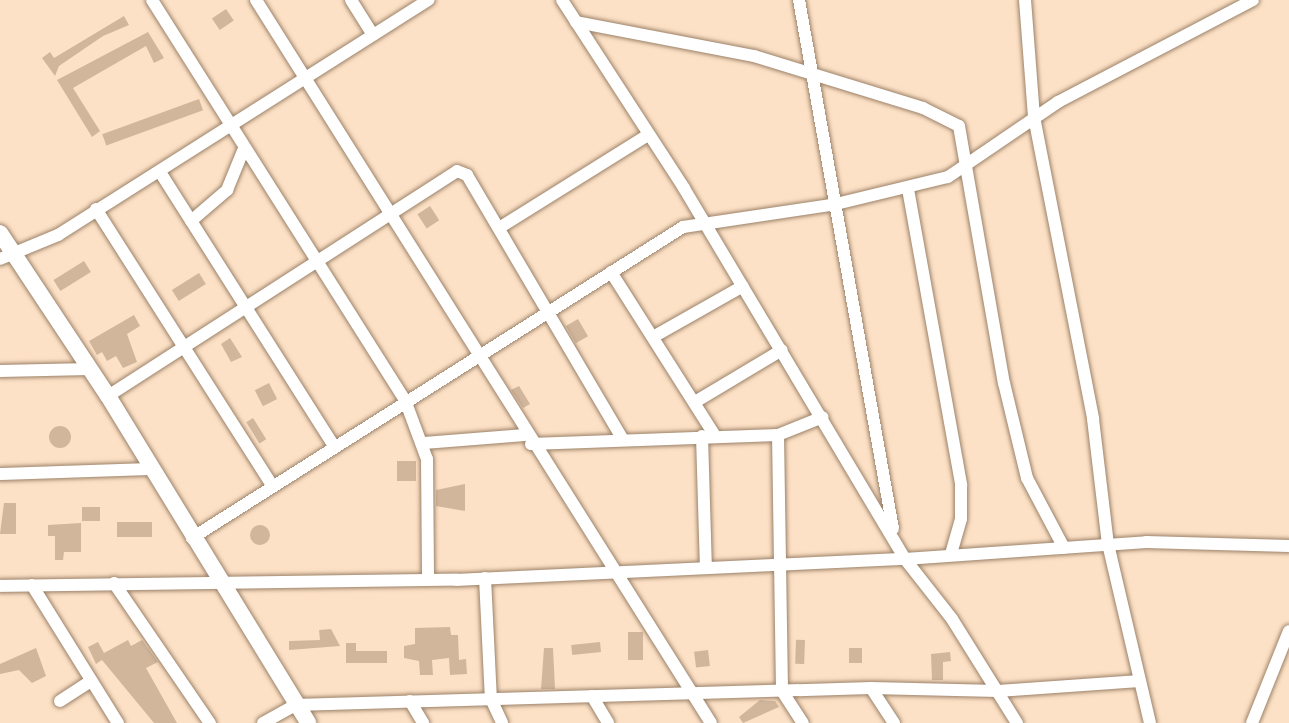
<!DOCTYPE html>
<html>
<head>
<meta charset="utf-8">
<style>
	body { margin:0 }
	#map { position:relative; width:1289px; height:723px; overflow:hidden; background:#fde1c6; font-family:Inter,sans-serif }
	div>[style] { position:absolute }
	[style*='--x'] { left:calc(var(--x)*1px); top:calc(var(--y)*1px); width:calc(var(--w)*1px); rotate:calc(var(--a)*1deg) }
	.building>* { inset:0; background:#d1b69c; transform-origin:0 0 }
	.round { border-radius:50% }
	.roads { filter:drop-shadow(0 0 2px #9b8269) drop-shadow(0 0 2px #9b8269) }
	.street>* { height:12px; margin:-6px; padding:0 6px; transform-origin:6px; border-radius:6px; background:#fff }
	.secondary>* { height:16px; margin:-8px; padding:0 8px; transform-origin:8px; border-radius:8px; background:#fff }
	span { translate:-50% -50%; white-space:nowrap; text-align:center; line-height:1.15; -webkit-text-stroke:4.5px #fde1c6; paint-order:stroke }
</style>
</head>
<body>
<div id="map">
	<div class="building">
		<div style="left:226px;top:9px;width:14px;height:17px;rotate:56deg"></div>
		<div style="clip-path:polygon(124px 16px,129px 25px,103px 36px,59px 66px,55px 76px,42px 58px,50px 52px,54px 58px)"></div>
		<div style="clip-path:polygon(148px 32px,164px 58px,154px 63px,146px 46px,73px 88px,100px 131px,92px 137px,57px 80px)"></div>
		<div style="left:199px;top:99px;width:12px;height:103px;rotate:70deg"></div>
		<div style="left:430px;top:206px;width:17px;height:15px;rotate:57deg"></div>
		<div style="left:84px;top:261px;width:13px;height:36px;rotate:58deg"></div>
		<div style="left:199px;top:273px;width:13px;height:32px;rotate:58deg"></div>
		<div style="clip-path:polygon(134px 315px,140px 326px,127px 334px,137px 362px,123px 368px,116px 356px,107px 361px,102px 352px,97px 355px,89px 341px)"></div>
		<div style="left:578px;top:319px;width:20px;height:14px;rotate:60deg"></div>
		<div style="clip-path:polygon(230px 338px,242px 357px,231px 362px,221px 344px)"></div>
		<div style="left:269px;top:383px;width:18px;height:16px;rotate:63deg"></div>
		<div style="clip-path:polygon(519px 386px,530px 404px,523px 408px,511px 390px)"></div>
		<div style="left:253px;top:418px;width:25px;height:8px;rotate:58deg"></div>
		<div class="round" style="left:49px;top:426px;width:22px;height:22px"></div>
		<div style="left:397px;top:461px;width:19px;height:20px"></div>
		<div style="clip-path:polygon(465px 484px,465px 511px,436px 506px,436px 490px)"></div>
		<div style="clip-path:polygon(4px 503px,16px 503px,16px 534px,0 534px)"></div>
		<div style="left:82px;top:507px;width:18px;height:14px"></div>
		<div style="left:152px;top:522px;width:15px;height:35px;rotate:90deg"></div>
		<div style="clip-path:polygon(81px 523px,81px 552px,64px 552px,63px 560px,55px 560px,55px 536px,48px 536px,48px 525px)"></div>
		<div class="round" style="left:250px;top:525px;width:20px;height:20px"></div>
		<div style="clip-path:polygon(450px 627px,451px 635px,458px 635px,459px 660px,466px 659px,467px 674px,450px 675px,449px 658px,432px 660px,433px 675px,420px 675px,419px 661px,404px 658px,404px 646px,415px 644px,415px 628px)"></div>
		<div style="clip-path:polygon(331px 629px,340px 646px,289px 650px,289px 641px,320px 640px,319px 630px)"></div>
		<div style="left:628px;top:632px;width:15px;height:28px"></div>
		<div style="clip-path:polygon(128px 640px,131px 646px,142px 640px,158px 662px,146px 668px,177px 723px,154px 723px,102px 660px,96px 664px,88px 647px,98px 642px,104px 653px)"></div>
		<div style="left:805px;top:640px;width:24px;height:9px;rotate:92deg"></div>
		<div style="left:600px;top:642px;width:10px;height:29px;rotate:84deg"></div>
		<div style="clip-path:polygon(346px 643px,356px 643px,356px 651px,387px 651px,387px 663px,346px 663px)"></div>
		<div style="clip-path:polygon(36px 648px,46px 676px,32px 683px,19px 670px,0 674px,0 664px)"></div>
		<div style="clip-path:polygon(544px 648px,553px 648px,555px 689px,541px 689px)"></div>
		<div style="left:849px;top:648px;width:13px;height:15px"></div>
		<div style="left:708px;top:650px;width:16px;height:14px;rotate:83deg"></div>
		<div style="clip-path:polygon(950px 652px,951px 661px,943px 662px,943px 680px,932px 680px,931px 654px)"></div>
		<div style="clip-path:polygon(760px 700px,775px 701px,779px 707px,743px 723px,739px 717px)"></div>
	</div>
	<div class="roads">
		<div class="street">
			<div style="--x:152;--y:0;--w:473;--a:57.7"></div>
			<div style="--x:405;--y:400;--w:63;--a:69.6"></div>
			<div style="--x:427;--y:459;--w:121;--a:89.5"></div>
			<div style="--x:256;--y:0;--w:854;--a:57.82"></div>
			<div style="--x:351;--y:0;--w:41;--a:57.8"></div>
			<div style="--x:799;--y:0;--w:537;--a:79.92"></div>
			<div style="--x:1025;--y:0;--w:117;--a:85.6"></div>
			<div style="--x:1034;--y:117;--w:308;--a:78.9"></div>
			<div style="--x:1093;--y:419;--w:126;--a:83.2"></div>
			<div style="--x:1108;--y:544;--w:184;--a:76.8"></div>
			<div style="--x:576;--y:22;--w:181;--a:10.8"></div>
			<div style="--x:754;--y:56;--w:177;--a:17.1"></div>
			<div style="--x:923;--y:108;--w:40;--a:26.6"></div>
			<div style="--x:959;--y:126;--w:261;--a:80.1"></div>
			<div style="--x:1004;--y:383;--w:98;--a:76.4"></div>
			<div style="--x:1027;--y:478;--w:79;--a:62.1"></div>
			<div style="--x:160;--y:172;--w:325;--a:57.6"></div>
			<div style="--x:908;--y:189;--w:301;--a:79.8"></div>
			<div style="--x:961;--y:485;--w:34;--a:90"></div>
			<div style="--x:961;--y:519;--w:36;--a:106"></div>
			<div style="--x:96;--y:209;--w:327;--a:57.5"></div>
			<div style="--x:191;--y:221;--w:48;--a:-40.7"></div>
			<div style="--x:227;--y:190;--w:42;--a:-67.7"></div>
			<div style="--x:499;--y:228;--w:173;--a:-32"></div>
			<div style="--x:0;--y:259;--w:63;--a:-22.5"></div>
			<div style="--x:58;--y:235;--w:439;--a:-32.4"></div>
			<div style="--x:611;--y:272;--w:194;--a:57.6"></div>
			<div style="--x:653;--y:337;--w:103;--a:-29.5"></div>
			<div style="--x:0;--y:371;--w:90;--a:-1.3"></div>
			<div style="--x:108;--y:396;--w:415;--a:-32.8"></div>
			<div style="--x:457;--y:171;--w:11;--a:22"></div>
			<div style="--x:467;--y:175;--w:305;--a:59.5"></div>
			<div style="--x:695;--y:402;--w:101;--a:-30.9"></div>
			<div style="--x:778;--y:435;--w:256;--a:89.1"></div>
			<div style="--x:782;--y:691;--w:38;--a:57"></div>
			<div style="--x:702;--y:436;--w:132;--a:88.3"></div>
			<div style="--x:424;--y:443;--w:101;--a:-4.5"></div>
			<div style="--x:531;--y:444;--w:247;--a:-2.1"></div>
			<div style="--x:778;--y:435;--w:48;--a:-21.8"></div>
			<div style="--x:0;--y:474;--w:151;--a:-1.9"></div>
			<div style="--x:192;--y:538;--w:581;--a:-32.35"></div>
			<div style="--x:683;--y:227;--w:155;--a:-8.5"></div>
			<div style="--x:836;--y:204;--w:115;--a:-13.6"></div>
			<div style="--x:948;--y:177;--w:133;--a:-34.3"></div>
			<div style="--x:1058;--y:102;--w:220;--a:-27.6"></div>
			<div style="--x:905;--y:559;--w:242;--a:-4"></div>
			<div style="--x:1146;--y:542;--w:143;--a:1.6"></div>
			<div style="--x:905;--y:559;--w:76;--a:51.9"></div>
			<div style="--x:952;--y:619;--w:123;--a:58"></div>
			<div style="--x:485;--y:578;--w:121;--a:87.2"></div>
			<div style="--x:491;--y:699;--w:26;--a:65"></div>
			<div style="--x:114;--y:583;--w:170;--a:55.6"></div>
			<div style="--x:32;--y:585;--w:163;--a:58.1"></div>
			<div style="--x:0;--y:586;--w:456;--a:-0.8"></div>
			<div style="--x:456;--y:580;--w:449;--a:-2.7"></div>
			<div style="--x:905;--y:559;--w:432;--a:-120.8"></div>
			<div style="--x:684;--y:188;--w:224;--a:-123"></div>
			<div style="--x:871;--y:688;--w:42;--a:56.7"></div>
			<div style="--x:592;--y:696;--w:31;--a:59"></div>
			<div style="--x:60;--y:701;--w:37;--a:-33"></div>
			<div style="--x:410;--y:701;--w:26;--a:59"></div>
			<div style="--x:263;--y:723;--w:37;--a:-29"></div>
			<div style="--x:295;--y:705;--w:576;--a:-1.69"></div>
			<div style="--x:871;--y:688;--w:127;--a:1.4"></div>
			<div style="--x:998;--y:691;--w:142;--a:-4"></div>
			<div style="--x:1252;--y:723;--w:99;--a:-68.1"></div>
		</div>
		<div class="secondary">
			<div style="--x:0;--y:233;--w:196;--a:56.5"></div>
			<div style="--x:108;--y:396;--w:383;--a:58.5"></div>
		</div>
	</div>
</div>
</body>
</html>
